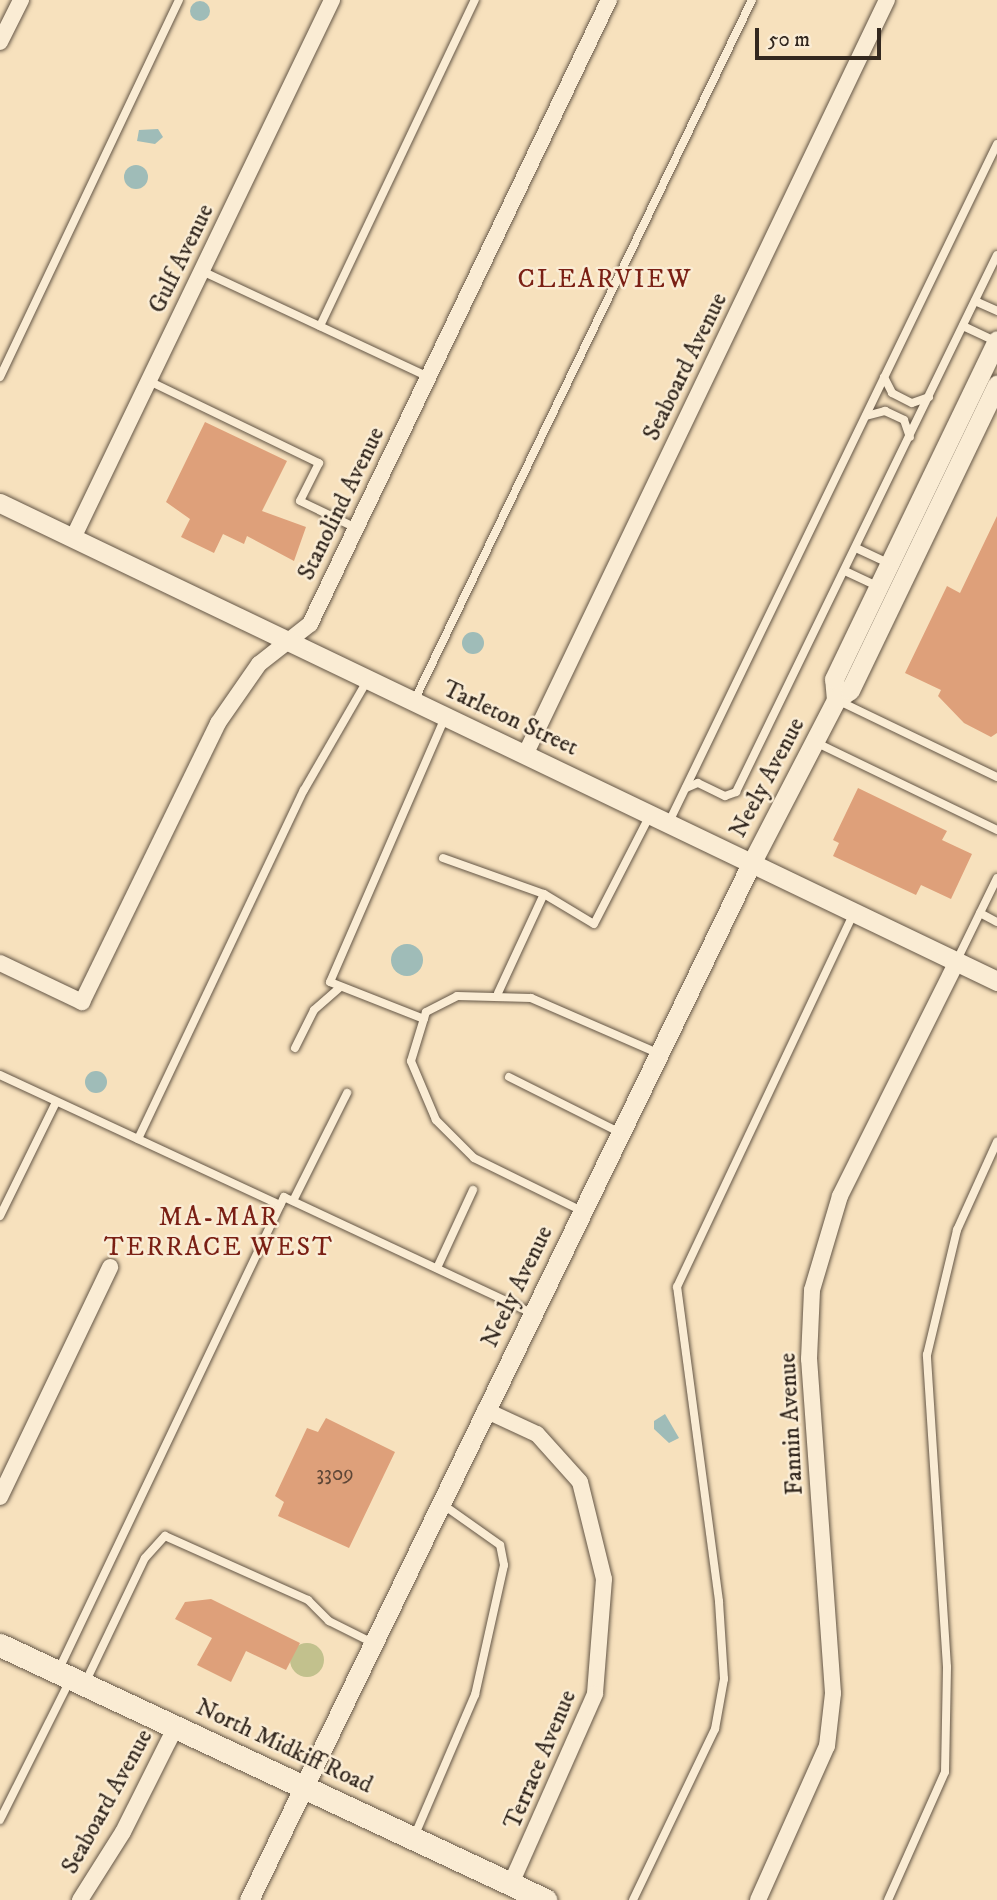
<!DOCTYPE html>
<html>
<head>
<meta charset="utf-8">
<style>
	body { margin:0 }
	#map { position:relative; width:997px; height:1900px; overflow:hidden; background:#f7e1bd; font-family:"IM FELL DW Pica",serif }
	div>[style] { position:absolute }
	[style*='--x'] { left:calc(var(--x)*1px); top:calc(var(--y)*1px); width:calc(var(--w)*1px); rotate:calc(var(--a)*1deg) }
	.green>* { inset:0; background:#c2c18d }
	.round { border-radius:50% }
	.water>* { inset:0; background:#9fbcb8 }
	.building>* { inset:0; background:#dea07a }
	.roads { filter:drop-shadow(0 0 2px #645646) drop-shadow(0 0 2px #645646) }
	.service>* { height:8px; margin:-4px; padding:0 4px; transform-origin:4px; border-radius:4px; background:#faecd4 }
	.minor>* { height:16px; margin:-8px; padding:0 8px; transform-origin:8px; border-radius:8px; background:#faecd4 }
	.tertiary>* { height:19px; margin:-9.5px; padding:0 9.5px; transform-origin:9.5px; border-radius:9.5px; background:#faecd4 }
	.secondary>* { height:23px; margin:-11.5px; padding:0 11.5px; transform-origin:11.5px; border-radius:11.5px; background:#faecd4 }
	span { translate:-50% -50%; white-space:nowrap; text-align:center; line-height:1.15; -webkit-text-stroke:5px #faecd4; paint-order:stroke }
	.number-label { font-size:21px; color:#5e4636 }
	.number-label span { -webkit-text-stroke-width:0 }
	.street-label { font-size:24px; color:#33281f }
	.neighbourhood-label { font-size:26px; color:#7a1f14; letter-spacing:2px }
	.scale { position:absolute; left:755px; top:28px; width:126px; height:32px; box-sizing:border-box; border:4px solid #33281f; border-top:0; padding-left:9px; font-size:21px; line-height:24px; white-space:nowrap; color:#33281f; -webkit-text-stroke:5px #faecd4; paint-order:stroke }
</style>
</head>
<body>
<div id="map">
	<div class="green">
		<div class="round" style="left:290px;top:1643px;width:34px;height:34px"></div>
	</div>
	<div class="water">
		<div class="round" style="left:190px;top:1px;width:20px;height:20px"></div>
		<div style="clip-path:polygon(158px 129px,163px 137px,155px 144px,137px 141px,139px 130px)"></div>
		<div class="round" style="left:124px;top:165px;width:24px;height:24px"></div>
		<div class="round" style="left:462px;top:632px;width:22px;height:22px"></div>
		<div class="round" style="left:391px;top:944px;width:32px;height:32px"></div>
		<div class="round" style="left:85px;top:1071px;width:22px;height:22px"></div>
		<div style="clip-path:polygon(665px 1414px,679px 1438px,669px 1443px,654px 1429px,654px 1421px)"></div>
	</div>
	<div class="building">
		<div style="clip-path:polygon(205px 422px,287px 461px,262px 511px,306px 527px,294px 561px,247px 536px,244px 544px,223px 534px,214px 553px,181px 537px,190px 519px,166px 502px)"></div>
		<div style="clip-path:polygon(997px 516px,997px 733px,991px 737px,964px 723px,938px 696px,941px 690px,905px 673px,947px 586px,960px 593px)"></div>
		<div style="clip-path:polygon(858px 788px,947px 831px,942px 840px,972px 854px,951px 899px,921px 885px,916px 895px,833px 856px,839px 843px,833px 840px)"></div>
		<div style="clip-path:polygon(326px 1418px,395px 1452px,349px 1548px,278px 1516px,284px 1502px,275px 1496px,307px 1428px,318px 1432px)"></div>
		<div style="clip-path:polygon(211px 1599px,300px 1643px,286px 1670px,246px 1651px,231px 1682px,197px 1665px,212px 1638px,175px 1619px,185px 1602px)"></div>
	</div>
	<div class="roads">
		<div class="service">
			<div style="--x:202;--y:271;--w:250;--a:25.1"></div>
			<div style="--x:975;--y:301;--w:24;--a:24"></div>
			<div style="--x:320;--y:326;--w:361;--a:-64.6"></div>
			<div style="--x:963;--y:326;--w:35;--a:25"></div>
			<div style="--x:0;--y:377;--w:417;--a:-64.6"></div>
			<div style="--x:884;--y:377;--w:18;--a:63"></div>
			<div style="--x:892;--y:393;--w:22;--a:27"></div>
			<div style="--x:912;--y:403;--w:18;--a:-19"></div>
			<div style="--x:149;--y:381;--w:189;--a:25.8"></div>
			<div style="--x:319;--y:463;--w:42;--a:116.6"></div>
			<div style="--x:300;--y:501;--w:62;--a:25.7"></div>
			<div style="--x:866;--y:416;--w:20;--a:-15"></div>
			<div style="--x:885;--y:411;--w:21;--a:25"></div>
			<div style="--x:904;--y:420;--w:18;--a:71"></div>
			<div style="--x:856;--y:548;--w:35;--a:25"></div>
			<div style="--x:845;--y:571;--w:35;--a:25"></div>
			<div style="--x:414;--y:701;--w:778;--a:-64.26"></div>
			<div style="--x:839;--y:701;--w:175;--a:25.7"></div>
			<div style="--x:815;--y:742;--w:202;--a:25.8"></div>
			<div style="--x:686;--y:788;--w:13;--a:-23"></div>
			<div style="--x:698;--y:783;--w:30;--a:26"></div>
			<div style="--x:725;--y:796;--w:12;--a:-20"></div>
			<div style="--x:736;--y:792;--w:597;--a:-64.08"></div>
			<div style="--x:669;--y:822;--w:753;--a:-64.18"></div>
			<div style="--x:443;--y:858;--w:107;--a:19.6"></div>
			<div style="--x:980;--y:913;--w:19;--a:28"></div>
			<div style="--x:957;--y:960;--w:91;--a:-64"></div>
			<div style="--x:498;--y:993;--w:109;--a:-65.1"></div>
			<div style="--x:544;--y:894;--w:58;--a:31"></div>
			<div style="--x:594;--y:924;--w:123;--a:-62.8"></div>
			<div style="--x:424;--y:1019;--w:101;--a:-158.5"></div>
			<div style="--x:330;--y:982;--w:288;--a:-66.5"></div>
			<div style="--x:295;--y:1048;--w:42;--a:-63.4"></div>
			<div style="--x:314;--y:1010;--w:33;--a:-41"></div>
			<div style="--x:0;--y:1075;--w:309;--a:24.9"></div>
			<div style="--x:509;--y:1077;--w:125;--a:26.6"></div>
			<div style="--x:138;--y:1139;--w:386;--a:-64.6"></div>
			<div style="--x:304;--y:790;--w:128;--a:-60"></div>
			<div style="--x:293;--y:1201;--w:121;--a:-63.4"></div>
			<div style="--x:582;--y:1211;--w:120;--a:-153.9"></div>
			<div style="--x:474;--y:1158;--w:54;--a:-135"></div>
			<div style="--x:436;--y:1120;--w:64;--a:-113"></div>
			<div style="--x:411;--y:1061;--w:51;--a:-73"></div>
			<div style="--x:426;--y:1012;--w:35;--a:-27"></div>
			<div style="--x:457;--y:996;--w:74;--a:1.5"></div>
			<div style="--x:531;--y:998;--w:141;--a:23.5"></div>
			<div style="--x:0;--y:1216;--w:127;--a:-63.8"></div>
			<div style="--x:437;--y:1268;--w:86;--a:-65.2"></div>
			<div style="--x:59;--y:1669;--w:523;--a:-64.51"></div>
			<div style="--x:284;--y:1197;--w:274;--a:25.1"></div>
			<div style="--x:86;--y:1681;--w:136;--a:-64.4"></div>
			<div style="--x:145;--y:1558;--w:30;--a:-48"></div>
			<div style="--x:165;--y:1536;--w:157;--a:24.1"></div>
			<div style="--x:308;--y:1600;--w:30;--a:45"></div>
			<div style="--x:329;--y:1621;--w:49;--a:26.6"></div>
			<div style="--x:0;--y:1820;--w:157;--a:-63.4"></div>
			<div style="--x:414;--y:1837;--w:155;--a:-66.8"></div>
			<div style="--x:475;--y:1695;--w:133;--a:-77.4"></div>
			<div style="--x:504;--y:1565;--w:20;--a:-101"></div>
			<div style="--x:500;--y:1545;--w:71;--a:-144.7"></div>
			<div style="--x:633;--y:1900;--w:190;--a:-64.4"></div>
			<div style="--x:715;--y:1729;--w:51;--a:-79.8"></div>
			<div style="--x:724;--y:1679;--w:78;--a:-93.7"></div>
			<div style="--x:719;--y:1601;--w:317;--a:-97.6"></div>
			<div style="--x:677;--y:1287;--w:412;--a:-64.7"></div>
			<div style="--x:888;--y:1900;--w:140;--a:-66"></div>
			<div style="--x:945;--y:1772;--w:105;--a:-88.9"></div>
			<div style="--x:947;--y:1667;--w:313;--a:-93.7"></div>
			<div style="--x:927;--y:1355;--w:129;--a:-76.5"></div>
			<div style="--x:957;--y:1230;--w:97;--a:-65.6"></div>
		</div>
		<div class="minor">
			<div style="--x:0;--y:42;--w:47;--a:-63.4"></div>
			<div style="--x:73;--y:538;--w:597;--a:-64.29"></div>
			<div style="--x:526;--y:753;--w:835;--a:-64.39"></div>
			<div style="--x:0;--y:963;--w:91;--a:25.4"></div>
			<div style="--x:82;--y:1002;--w:310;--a:-64"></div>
			<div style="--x:218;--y:723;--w:72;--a:-55.2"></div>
			<div style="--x:259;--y:664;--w:65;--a:-38.1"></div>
			<div style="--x:310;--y:624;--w:692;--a:-64.4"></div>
			<div style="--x:485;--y:1410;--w:57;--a:24.8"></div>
			<div style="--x:537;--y:1434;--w:64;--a:48.1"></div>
			<div style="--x:580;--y:1482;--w:100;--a:76.1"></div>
			<div style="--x:604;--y:1579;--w:115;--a:94.5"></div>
			<div style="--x:595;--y:1694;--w:208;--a:113.9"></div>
			<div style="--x:0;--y:1497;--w:255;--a:-64.4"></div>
			<div style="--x:80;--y:1900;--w:80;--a:-57.7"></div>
			<div style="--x:123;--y:1832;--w:119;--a:-63.4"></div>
			<div style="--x:758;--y:1900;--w:169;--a:-65.9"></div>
			<div style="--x:827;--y:1746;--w:53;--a:-83.5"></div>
			<div style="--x:833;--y:1693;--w:335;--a:-94.1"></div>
			<div style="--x:809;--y:1359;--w:69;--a:-87.5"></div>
			<div style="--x:812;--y:1290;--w:98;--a:-73.4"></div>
			<div style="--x:840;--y:1196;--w:263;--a:-63.5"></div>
		</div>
		<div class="tertiary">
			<div style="--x:0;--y:503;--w:1106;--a:25.61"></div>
			<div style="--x:836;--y:700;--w:21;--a:-95"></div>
			<div style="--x:834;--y:679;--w:376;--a:-64.3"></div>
			<div style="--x:249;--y:1900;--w:1153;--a:-64.15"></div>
			<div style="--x:752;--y:862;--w:182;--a:-62.6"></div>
			<div style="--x:836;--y:700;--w:17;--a:-36"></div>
			<div style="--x:850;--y:690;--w:339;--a:-64.3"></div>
		</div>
		<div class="secondary">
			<div style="--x:0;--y:1645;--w:602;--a:25.07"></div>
		</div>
	</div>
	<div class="number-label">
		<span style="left:335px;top:1474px">3309</span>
	</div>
	<div class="street-label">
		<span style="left:182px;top:259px;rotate:-64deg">Gulf Avenue</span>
		<span style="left:686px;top:367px;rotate:-64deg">Seaboard Avenue</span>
		<span style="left:342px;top:504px;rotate:-64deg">Stanolind Avenue</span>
		<span style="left:510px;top:719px;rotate:25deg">Tarleton Street</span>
		<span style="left:768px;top:778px;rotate:-62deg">Neely Avenue</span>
		<span style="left:518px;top:1287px;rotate:-64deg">Neely Avenue</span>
		<span style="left:792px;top:1424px;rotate:-93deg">Fannin Avenue</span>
		<span style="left:284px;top:1747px;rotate:25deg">North Midkiff Road</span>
		<span style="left:541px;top:1760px;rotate:-67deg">Terrace Avenue</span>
		<span style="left:108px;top:1802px;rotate:-61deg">Seaboard Avenue</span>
	</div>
	<div class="neighbourhood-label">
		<span style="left:605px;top:280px">CLEARVIEW</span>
		<span style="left:219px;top:1233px">MA-MAR<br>TERRACE WEST</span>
	</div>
	<div class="scale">50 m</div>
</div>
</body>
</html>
